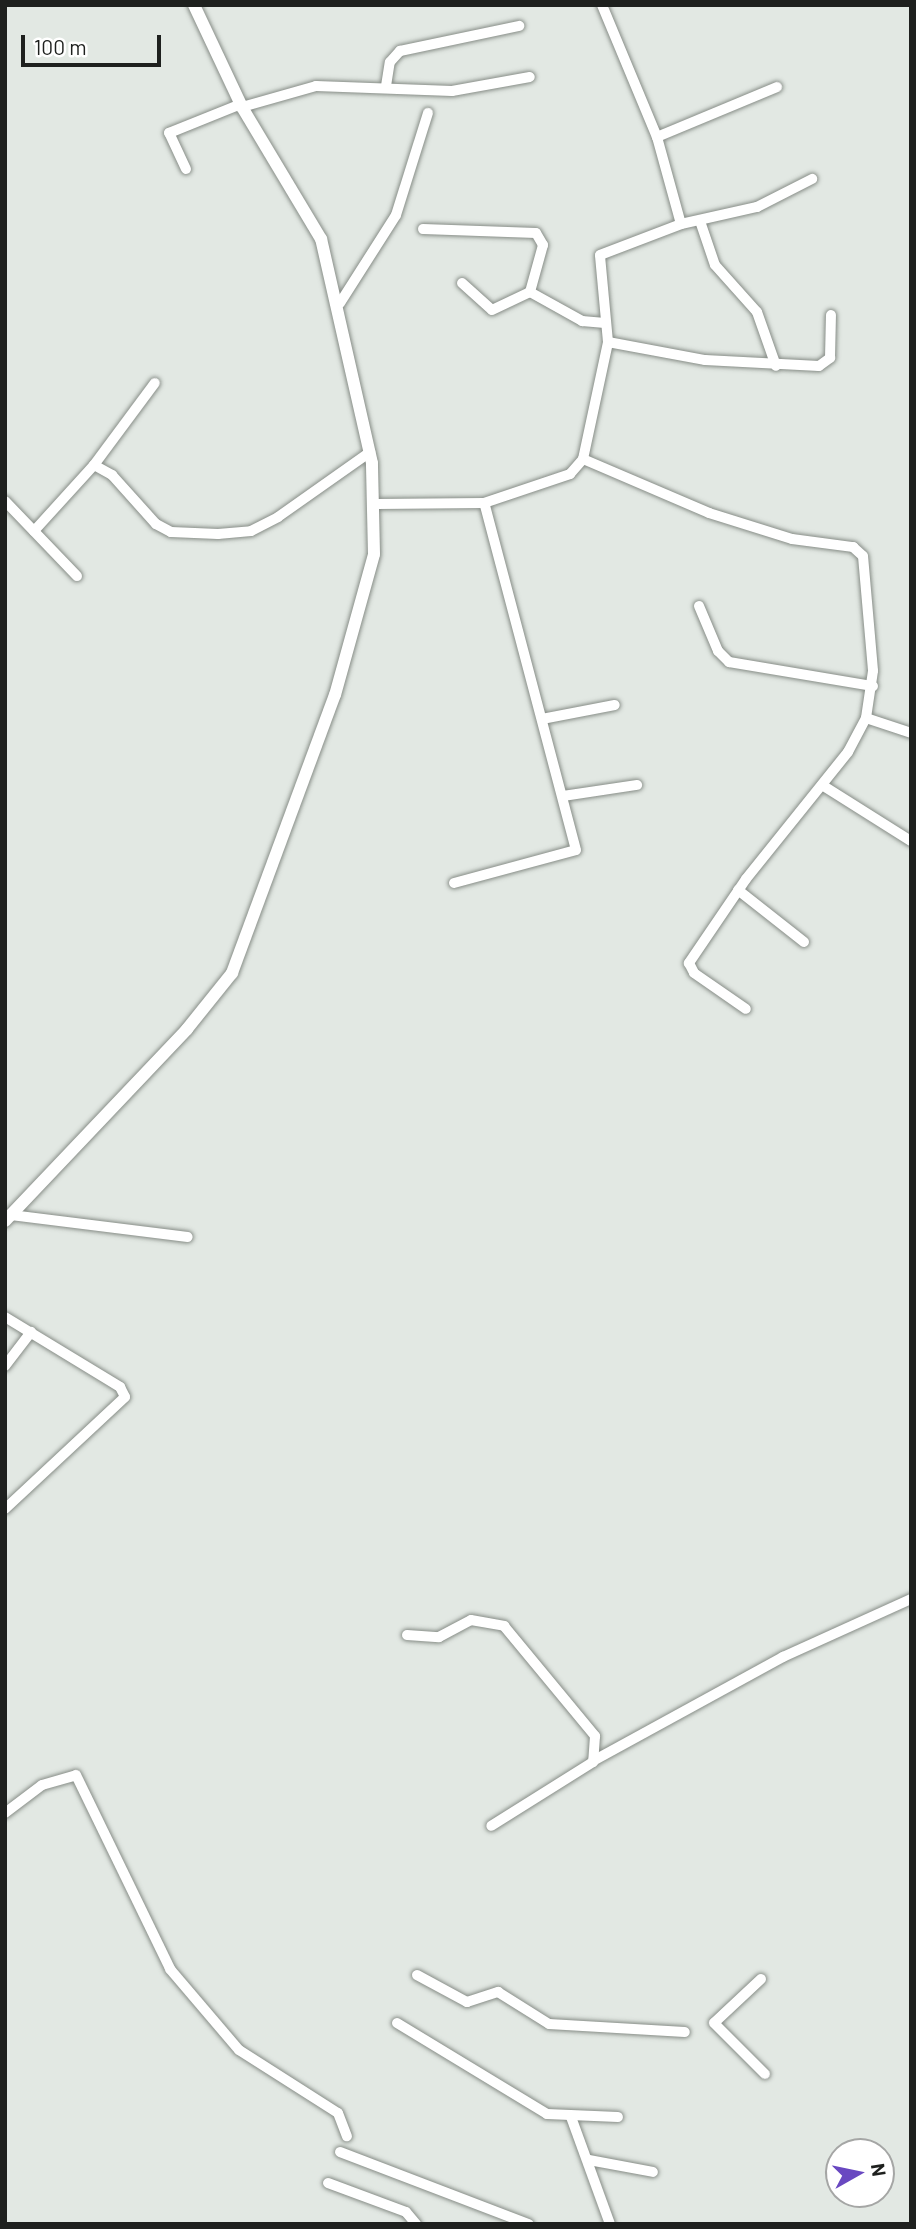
<!DOCTYPE html>
<html>
<head>
<meta charset="utf-8">
<style>
	body { margin:0 }
	#map { position:relative; width:916px; height:2229px; overflow:hidden; background:#e2e8e3; font-family:Barlow,sans-serif }
	div>[style] { position:absolute }
	[style*='--x'] { left:calc(var(--x)*1px); top:calc(var(--y)*1px); width:calc(var(--w)*1px); rotate:calc(var(--a)*1deg) }
	.roads { filter:drop-shadow(0 0 2px #878d87) drop-shadow(0 0 2px #878d87) }
	.minor>* { height:10px; margin:-5px; padding:0 5px; transform-origin:5px; border-radius:5px; background:#fff }
	.tertiary>* { height:12px; margin:-6px; padding:0 6px; transform-origin:6px; border-radius:6px; background:#fff }
	span { translate:-50% -50%; white-space:nowrap; text-align:center; line-height:1.15; -webkit-text-stroke:6px #fff; paint-order:stroke }
	.frame { position:absolute; inset:0; border:7px solid #1e201e; pointer-events:none }
	.north { position:absolute; left:825px; top:2138px; width:70px; height:70px; box-sizing:border-box; background:#fff; border:2px solid #a5a6a5; border-radius:50%; rotate:81deg; font-size:19px; font-weight:700; line-height:28px; text-align:center; color:#1e201e }
	.north::after { content:''; display:block; margin:auto; width:24px; height:32px; background:#6948c1; clip-path:polygon(50% 0,100% 100%,50% 72%,0 100%) }
	.scale { position:absolute; left:21px; top:35px; width:140px; height:32px; box-sizing:border-box; border:4px solid #1e201e; border-top:0; padding-left:9px; font-size:21px; line-height:24px; white-space:nowrap; color:#1e201e; -webkit-text-stroke:5px #fff; paint-order:stroke }
</style>
</head>
<body>
<div id="map">
	<div class="roads">
		<div class="minor">
			<div style="--x:602;--y:5;--w:143;--a:67.4"></div>
			<div style="--x:657;--y:137;--w:90;--a:74.6"></div>
			<div style="--x:386;--y:86;--w:24;--a:-81"></div>
			<div style="--x:390;--y:62;--w:15;--a:-48"></div>
			<div style="--x:400;--y:51;--w:122;--a:-11.9"></div>
			<div style="--x:242;--y:107;--w:77;--a:-15.8"></div>
			<div style="--x:316;--y:86;--w:136;--a:2.1"></div>
			<div style="--x:452;--y:91;--w:79;--a:-10.2"></div>
			<div style="--x:657;--y:137;--w:130;--a:-22.6"></div>
			<div style="--x:186;--y:169;--w:40;--a:-115"></div>
			<div style="--x:169;--y:133;--w:78;--a:-21.9"></div>
			<div style="--x:700;--y:221;--w:46;--a:71.2"></div>
			<div style="--x:715;--y:265;--w:63;--a:48.2"></div>
			<div style="--x:757;--y:312;--w:57;--a:70.6"></div>
			<div style="--x:423;--y:229;--w:113;--a:2"></div>
			<div style="--x:536;--y:233;--w:14;--a:60"></div>
			<div style="--x:543;--y:245;--w:49;--a:105.5"></div>
			<div style="--x:462;--y:283;--w:40;--a:42"></div>
			<div style="--x:492;--y:310;--w:42;--a:-25.3"></div>
			<div style="--x:530;--y:292;--w:60;--a:29.1"></div>
			<div style="--x:582;--y:321;--w:23;--a:5"></div>
			<div style="--x:340;--y:303;--w:104;--a:-57.5"></div>
			<div style="--x:396;--y:215;--w:107;--a:-72.6"></div>
			<div style="--x:608;--y:342;--w:99;--a:10.5"></div>
			<div style="--x:705;--y:360;--w:114;--a:3"></div>
			<div style="--x:819;--y:366;--w:14;--a:-36"></div>
			<div style="--x:830;--y:358;--w:43;--a:-88.7"></div>
			<div style="--x:583;--y:459;--w:137;--a:23.2"></div>
			<div style="--x:709;--y:513;--w:87;--a:17.4"></div>
			<div style="--x:792;--y:539;--w:62;--a:7.5"></div>
			<div style="--x:853;--y:547;--w:13;--a:42"></div>
			<div style="--x:863;--y:556;--w:115;--a:85"></div>
			<div style="--x:873;--y:671;--w:48;--a:98.5"></div>
			<div style="--x:866;--y:718;--w:38;--a:118"></div>
			<div style="--x:848;--y:752;--w:163;--a:128.8"></div>
			<div style="--x:746;--y:879;--w:102;--a:124.2"></div>
			<div style="--x:689;--y:963;--w:11;--a:63"></div>
			<div style="--x:694;--y:973;--w:63;--a:34.7"></div>
			<div style="--x:94;--y:465;--w:102;--a:-53.4"></div>
			<div style="--x:5;--y:501;--w:104;--a:46.2"></div>
			<div style="--x:377;--y:504;--w:107;--a:-0.5"></div>
			<div style="--x:484;--y:503;--w:91;--a:-18.6"></div>
			<div style="--x:570;--y:474;--w:20;--a:-49"></div>
			<div style="--x:583;--y:459;--w:120;--a:-77.9"></div>
			<div style="--x:608;--y:342;--w:87;--a:-95.3"></div>
			<div style="--x:600;--y:255;--w:87;--a:-20.9"></div>
			<div style="--x:681;--y:224;--w:78;--a:-12.6"></div>
			<div style="--x:757;--y:207;--w:62;--a:-27"></div>
			<div style="--x:34;--y:531;--w:89;--a:-47.7"></div>
			<div style="--x:94;--y:465;--w:21;--a:29"></div>
			<div style="--x:112;--y:475;--w:66;--a:48.1"></div>
			<div style="--x:156;--y:524;--w:17;--a:28"></div>
			<div style="--x:171;--y:532;--w:47;--a:2.4"></div>
			<div style="--x:218;--y:534;--w:33;--a:-5"></div>
			<div style="--x:251;--y:531;--w:30;--a:-27"></div>
			<div style="--x:278;--y:517;--w:113;--a:-35.2"></div>
			<div style="--x:699;--y:606;--w:49;--a:67.1"></div>
			<div style="--x:718;--y:651;--w:16;--a:45"></div>
			<div style="--x:729;--y:662;--w:146;--a:9.5"></div>
			<div style="--x:866;--y:718;--w:47;--a:18.4"></div>
			<div style="--x:542;--y:719;--w:74;--a:-10.9"></div>
			<div style="--x:822;--y:785;--w:105;--a:32.2"></div>
			<div style="--x:563;--y:796;--w:75;--a:-8.5"></div>
			<div style="--x:454;--y:883;--w:126;--a:-15.1"></div>
			<div style="--x:576;--y:850;--w:359;--a:-104.8"></div>
			<div style="--x:738;--y:890;--w:84;--a:38.2"></div>
			<div style="--x:11;--y:1215;--w:178;--a:7.1"></div>
			<div style="--x:5;--y:1317;--w:135;--a:31.3"></div>
			<div style="--x:120;--y:1387;--w:11;--a:63"></div>
			<div style="--x:125;--y:1397;--w:164;--a:137"></div>
			<div style="--x:5;--y:1366;--w:43;--a:-52.6"></div>
			<div style="--x:407;--y:1635;--w:32;--a:4"></div>
			<div style="--x:439;--y:1637;--w:36;--a:-28"></div>
			<div style="--x:471;--y:1620;--w:34;--a:10"></div>
			<div style="--x:504;--y:1626;--w:143;--a:50.4"></div>
			<div style="--x:595;--y:1736;--w:26;--a:94"></div>
			<div style="--x:593;--y:1762;--w:120;--a:147.9"></div>
			<div style="--x:593;--y:1761;--w:217;--a:-28.7"></div>
			<div style="--x:783;--y:1657;--w:141;--a:-24.4"></div>
			<div style="--x:5;--y:1813;--w:46;--a:-37.1"></div>
			<div style="--x:42;--y:1785;--w:35;--a:-16"></div>
			<div style="--x:76;--y:1775;--w:216;--a:64.1"></div>
			<div style="--x:170;--y:1969;--w:106;--a:49.6"></div>
			<div style="--x:239;--y:2050;--w:117;--a:32.5"></div>
			<div style="--x:338;--y:2113;--w:25;--a:69"></div>
			<div style="--x:417;--y:1975;--w:57;--a:28.4"></div>
			<div style="--x:467;--y:2002;--w:33;--a:-18"></div>
			<div style="--x:498;--y:1992;--w:60;--a:32.1"></div>
			<div style="--x:549;--y:2024;--w:136;--a:3.4"></div>
			<div style="--x:761;--y:1979;--w:64;--a:136.9"></div>
			<div style="--x:714;--y:2023;--w:72;--a:45"></div>
			<div style="--x:397;--y:2023;--w:175;--a:31.2"></div>
			<div style="--x:547;--y:2114;--w:71;--a:2.4"></div>
			<div style="--x:571;--y:2117;--w:114;--a:70"></div>
			<div style="--x:340;--y:2152;--w:202;--a:20.9"></div>
			<div style="--x:589;--y:2160;--w:65;--a:10.6"></div>
			<div style="--x:328;--y:2183;--w:83;--a:20.4"></div>
			<div style="--x:406;--y:2212;--w:16;--a:50"></div>
		</div>
		<div class="tertiary">
			<div style="--x:5;--y:1221;--w:265;--a:-46.5"></div>
			<div style="--x:187;--y:1029;--w:72;--a:-51.2"></div>
			<div style="--x:232;--y:973;--w:296;--a:-69.7"></div>
			<div style="--x:335;--y:695;--w:146;--a:-74.5"></div>
			<div style="--x:374;--y:554;--w:91;--a:-91.3"></div>
			<div style="--x:372;--y:463;--w:230;--a:-102.8"></div>
			<div style="--x:321;--y:239;--w:154;--a:-120.9"></div>
			<div style="--x:242;--y:107;--w:113;--a:-115.2"></div>
		</div>
	</div>
	<div class="frame"></div>
	<div class="north">N</div>
	<div class="scale">100 m</div>
</div>
</body>
</html>
